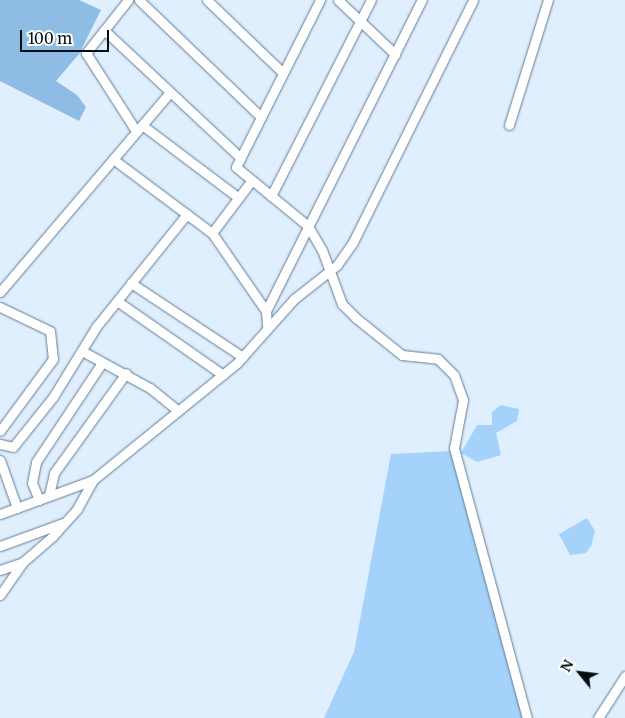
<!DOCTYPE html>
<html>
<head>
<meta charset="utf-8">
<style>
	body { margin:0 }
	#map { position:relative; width:625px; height:718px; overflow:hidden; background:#dfeffe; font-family:Merriweather,serif }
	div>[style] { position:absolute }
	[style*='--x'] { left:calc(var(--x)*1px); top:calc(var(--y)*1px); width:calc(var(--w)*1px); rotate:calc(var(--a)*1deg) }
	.green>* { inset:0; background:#a4d2fb }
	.forest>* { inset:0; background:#8fbce5 }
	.roads { filter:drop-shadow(0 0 1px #637b90) drop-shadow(0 0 1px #637b90) }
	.minor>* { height:9px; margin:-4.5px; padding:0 4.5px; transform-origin:4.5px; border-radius:4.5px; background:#fff }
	span { translate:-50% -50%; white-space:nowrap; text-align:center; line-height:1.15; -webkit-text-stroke:5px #fff; paint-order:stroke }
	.north { position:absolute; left:555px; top:648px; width:50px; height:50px; -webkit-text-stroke:4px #fff; paint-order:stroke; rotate:299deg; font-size:14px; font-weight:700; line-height:20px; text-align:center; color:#050d15 }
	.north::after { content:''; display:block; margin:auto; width:18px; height:22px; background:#050d15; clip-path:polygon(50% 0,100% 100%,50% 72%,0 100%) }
	.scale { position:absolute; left:20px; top:30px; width:89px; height:22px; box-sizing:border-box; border:2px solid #050d15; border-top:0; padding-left:6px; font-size:15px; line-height:18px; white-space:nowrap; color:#050d15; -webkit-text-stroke:4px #fff; paint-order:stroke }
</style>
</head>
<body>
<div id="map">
	<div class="green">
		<div style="clip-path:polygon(501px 405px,519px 409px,517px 421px,496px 433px,501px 455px,477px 462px,461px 453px,477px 425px,492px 425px,492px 412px)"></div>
		<div style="clip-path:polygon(451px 451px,523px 718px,324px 718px,354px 652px,391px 454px)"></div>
		<div style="clip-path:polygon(587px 518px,595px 531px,591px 546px,586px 553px,570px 555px,559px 534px)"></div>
	</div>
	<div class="forest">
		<div style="clip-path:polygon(0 0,79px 0,101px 10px,79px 54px,56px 81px,77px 95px,86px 107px,79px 121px,0 81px)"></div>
	</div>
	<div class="roads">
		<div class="minor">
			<div style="--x:128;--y:0;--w:68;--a:128.4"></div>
			<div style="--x:86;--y:53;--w:93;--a:57.3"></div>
			<div style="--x:139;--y:0;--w:169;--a:43.8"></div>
			<div style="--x:207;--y:0;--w:105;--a:43.8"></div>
			<div style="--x:320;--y:0;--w:187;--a:116.7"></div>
			<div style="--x:236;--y:167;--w:93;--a:39.3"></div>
			<div style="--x:308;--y:226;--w:28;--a:60"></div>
			<div style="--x:322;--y:250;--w:58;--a:69.7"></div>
			<div style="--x:342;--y:304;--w:20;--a:45"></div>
			<div style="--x:356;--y:318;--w:59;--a:38.8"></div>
			<div style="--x:402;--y:355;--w:36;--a:6"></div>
			<div style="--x:438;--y:359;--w:23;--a:45"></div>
			<div style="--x:454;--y:375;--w:27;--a:70"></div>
			<div style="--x:463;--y:400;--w:49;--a:100.6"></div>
			<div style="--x:454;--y:448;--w:280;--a:74.9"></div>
			<div style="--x:338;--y:0;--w:79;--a:43.5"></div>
			<div style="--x:104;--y:30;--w:187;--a:43.1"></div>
			<div style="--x:142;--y:125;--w:121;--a:37"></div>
			<div style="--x:509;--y:125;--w:131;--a:-72.7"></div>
			<div style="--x:113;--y:159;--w:124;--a:36.8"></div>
			<div style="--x:212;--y:233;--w:95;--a:55.3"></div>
			<div style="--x:266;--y:311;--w:15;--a:86"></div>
			<div style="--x:271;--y:196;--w:220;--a:-63"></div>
			<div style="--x:212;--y:233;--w:66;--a:-53"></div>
			<div style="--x:131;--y:283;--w:134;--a:33.5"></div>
			<div style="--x:0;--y:292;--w:262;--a:-49.6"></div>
			<div style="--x:117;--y:301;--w:129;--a:34.9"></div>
			<div style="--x:0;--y:307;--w:55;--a:25.6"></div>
			<div style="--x:50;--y:331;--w:28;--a:84"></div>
			<div style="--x:53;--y:359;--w:89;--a:126.4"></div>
			<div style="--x:266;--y:311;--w:348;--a:-63.4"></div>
			<div style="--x:82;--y:351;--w:77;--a:28.6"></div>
			<div style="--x:150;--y:388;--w:35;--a:39"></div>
			<div style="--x:0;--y:444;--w:13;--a:13"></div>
			<div style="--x:13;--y:447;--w:64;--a:-51.3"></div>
			<div style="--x:53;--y:397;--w:82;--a:-58.4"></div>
			<div style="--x:96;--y:327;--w:145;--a:-51.2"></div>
			<div style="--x:0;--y:460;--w:51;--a:70.5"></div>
			<div style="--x:49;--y:495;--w:23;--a:-77"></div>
			<div style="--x:54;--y:473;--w:123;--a:-54.2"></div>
			<div style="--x:39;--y:500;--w:18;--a:-112"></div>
			<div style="--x:32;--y:483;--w:21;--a:-79"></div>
			<div style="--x:36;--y:462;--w:118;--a:-56.4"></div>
			<div style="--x:0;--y:514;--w:99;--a:-20.1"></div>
			<div style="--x:93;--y:480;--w:186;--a:-39.1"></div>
			<div style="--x:237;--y:363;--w:86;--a:-48.3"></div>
			<div style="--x:294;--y:299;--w:55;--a:-38.3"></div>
			<div style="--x:337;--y:265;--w:28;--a:-55"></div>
			<div style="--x:353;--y:242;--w:270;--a:-63.6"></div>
			<div style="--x:0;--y:546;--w:67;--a:-20.1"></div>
			<div style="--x:0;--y:570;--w:24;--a:-19"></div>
			<div style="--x:23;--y:562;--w:38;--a:-41"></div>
			<div style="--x:52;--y:537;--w:38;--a:-48"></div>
			<div style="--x:77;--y:509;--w:33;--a:-61"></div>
			<div style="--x:0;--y:595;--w:40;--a:-55.1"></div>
			<div style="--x:598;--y:718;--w:50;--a:-57.3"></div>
		</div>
	</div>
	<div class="north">N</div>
	<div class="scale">100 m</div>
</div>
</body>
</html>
